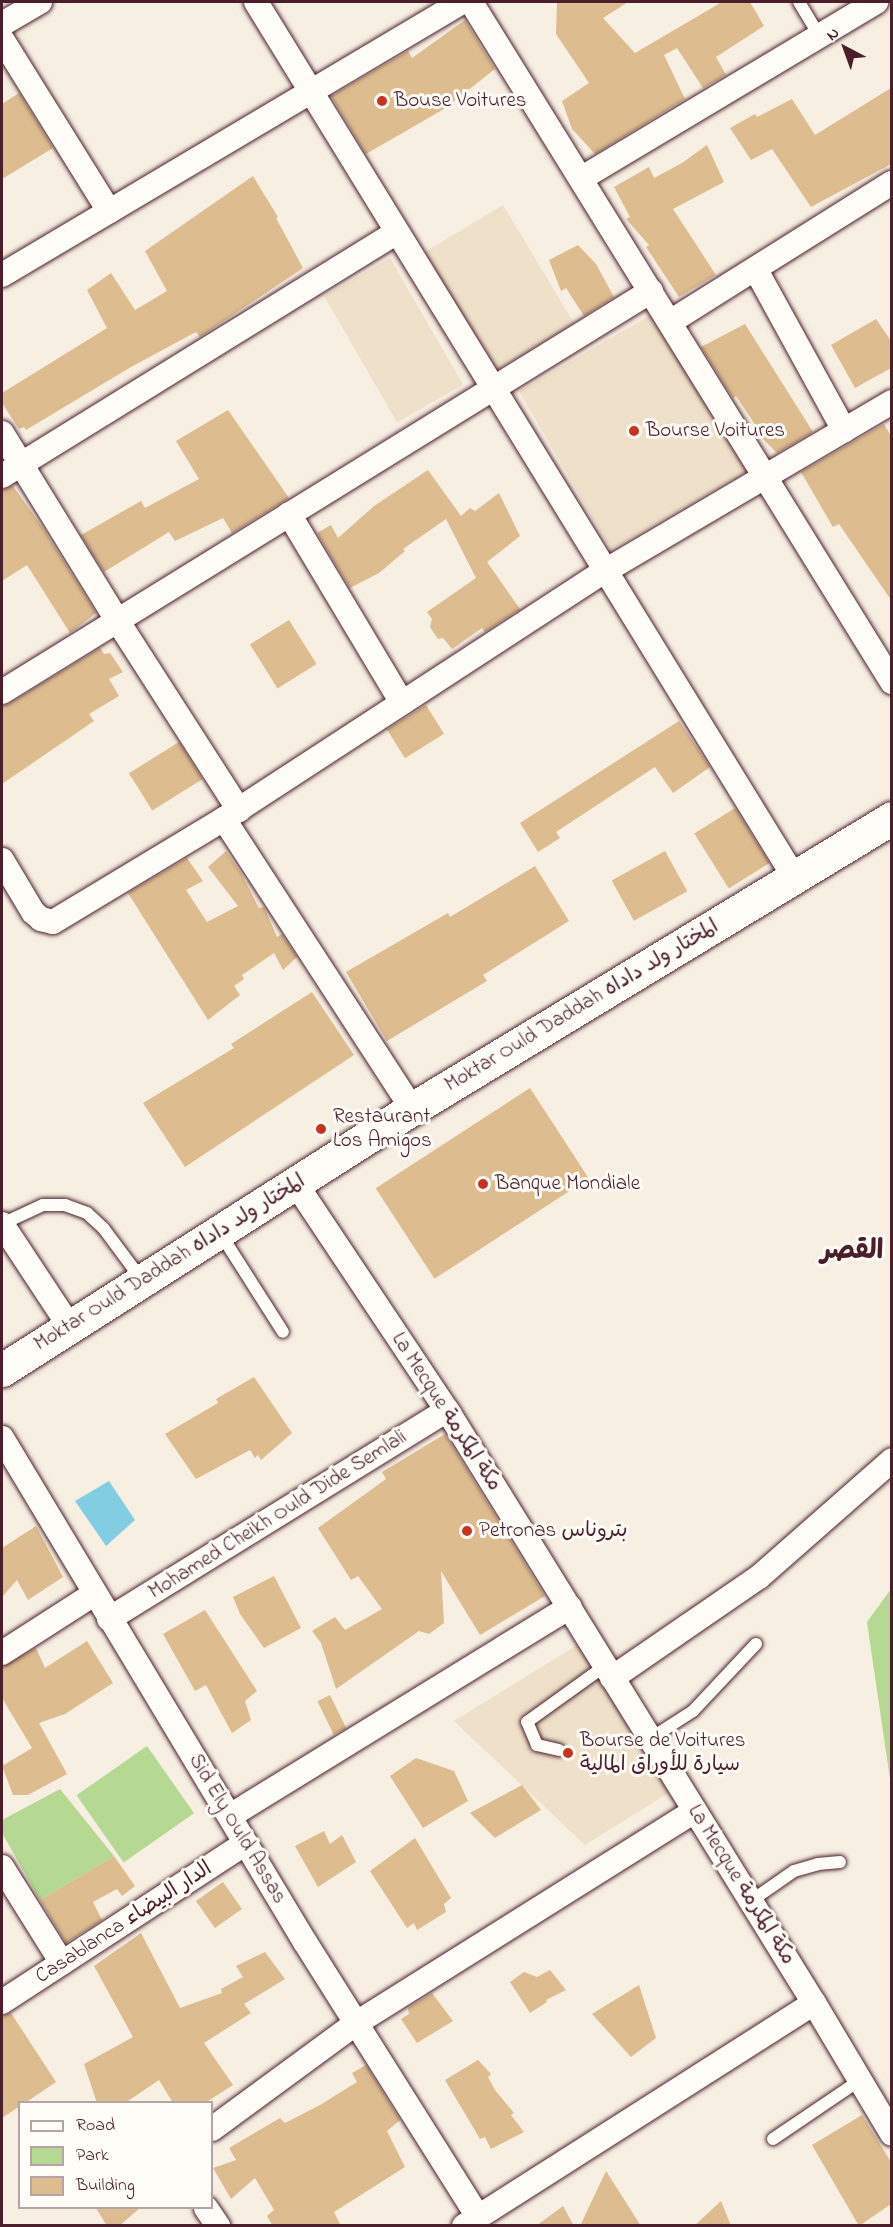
<!DOCTYPE html>
<html>
<head>
<meta charset="utf-8">
<style>
	body { margin:0 }
	#map { position:relative; width:893px; height:2227px; overflow:hidden; background:#f7efe2; font-family:"Indie Flower","Playpen Sans Arabic",sans-serif }
	div>[style] { position:absolute }
	[style*='--x'] { left:calc(var(--x)*1px); top:calc(var(--y)*1px); width:calc(var(--w)*1px); rotate:calc(var(--a)*1deg) }
	.built>* { inset:0; background:#efe0c9; transform-origin:0 0 }
	.green>* { inset:0; background:#b5d892; transform-origin:0 0 }
	.water>* { inset:0; background:#83cde3 }
	.building>* { inset:0; background:#ddbc90; transform-origin:0 0 }
	.roads { filter:drop-shadow(0 0 2px #4a1f2b) drop-shadow(0 0 2px #4a1f2b) }
	.service>* { height:12px; margin:-6px; padding:0 6px; transform-origin:6px; border-radius:6px; background:#fdfcf7 }
	.minor>* { height:24px; margin:-12px; padding:0 12px; transform-origin:12px; border-radius:12px; background:#fdfcf7 }
	.secondary>* { height:33px; margin:-16.5px; padding:0 16.5px; transform-origin:16.5px; border-radius:16.5px; background:#fdfcf7 }
	.dots>* { width:16px; height:16px; translate:-50% -50%; box-sizing:border-box; border:3px solid #fdfcf7; border-radius:50% }
	span { translate:-50% -50%; white-space:nowrap; text-align:center; line-height:1.15; -webkit-text-stroke:6px #fdfcf7; paint-order:stroke }
	.poi-label { font-size:21px; color:#4a1f2b }
	.left { translate:0 -50%; text-align:left }
	.street-label { font-size:21px; color:#4a1f2b }
	.district-label { font-size:27px; color:#4a1f2b; font-weight:700 }
	.frame { position:absolute; inset:0; border:3px solid #4a1f2b; pointer-events:none }
	.legend { position:absolute; left:18px; top:2101px; width:195px; height:108px; box-sizing:border-box; background:#fdfcf7; border:2px solid #b5a4a5; margin:0; padding:8px 10px; list-style:none; font-size:18px; color:#4a1f2b }
	.legend li { display:flex; align-items:center; gap:12px; height:30px }
	.legend b { width:30px; border:2px solid #b5a4a5 }
	.north { position:absolute; left:815px; top:18px; width:60px; height:60px; -webkit-text-stroke:4px #fdfcf7; paint-order:stroke; rotate:319deg; font-size:16px; font-weight:700; line-height:24px; text-align:center; color:#4a1f2b }
	.north::after { content:''; display:block; margin:auto; width:21px; height:27px; background:#4a1f2b; clip-path:polygon(50% 0,100% 100%,50% 72%,0 100%) }
</style>
</head>
<body>
<div id="map">
	<div class="built">
		<div style="left:503px;top:205px;width:138px;height:92px;rotate:59deg"></div>
		<div style="left:390px;top:258px;width:146px;height:76px;rotate:60deg"></div>
		<div style="left:656px;top:312px;width:183px;height:158px;rotate:60deg"></div>
		<div style="clip-path:polygon(582px 1642px,670px 1792px,585px 1845px,454px 1721px)"></div>
	</div>
	<div class="green">
		<div style="clip-path:polygon(891px 1589px,891px 1786px,867px 1622px)"></div>
		<div style="left:147px;top:1746px;width:82px;height:86px;rotate:55deg"></div>
		<div style="clip-path:polygon(60px 1789px,114px 1856px,40px 1900px,2px 1833px,2px 1820px)"></div>
	</div>
	<div class="water">
		<div style="clip-path:polygon(109px 1481px,135px 1520px,106px 1546px,75px 1501px)"></div>
	</div>
	<div class="building">
		<div style="clip-path:polygon(557px 2px,628px 2px,603px 18px,635px 53px,722px 2px,750px 2px,764px 26px,716px 57px,726px 75px,703px 88px,677px 48px,664px 55px,685px 99px,595px 154px,572px 129px,562px 101px,589px 83px,556px 34px)"></div>
		<div style="clip-path:polygon(465px 20px,495px 69px,444px 109px,366px 154px,331px 96px,408px 51px,412px 58px)"></div>
		<div style="clip-path:polygon(891px 88px,891px 164px,811px 207px,772px 149px,751px 160px,730px 128px,755px 114px,757px 117px,792px 99px,815px 135px)"></div>
		<div style="clip-path:polygon(19px 93px,53px 148px,2px 179px,2px 104px)"></div>
		<div style="clip-path:polygon(707px 145px,724px 182px,673px 209px,716px 275px,679px 297px,646px 247px,649px 245px,626px 219px,630px 217px,614px 187px,649px 167px,654px 178px,682px 163px)"></div>
		<div style="clip-path:polygon(253px 176px,278px 217px,276px 218px,303px 268px,200px 337px,196px 332px,131px 367px,26px 430px,24px 427px,19px 429px,2px 403px,2px 393px,107px 328px,87px 290px,111px 273px,135px 310px,167px 291px,145px 251px)"></div>
		<div style="clip-path:polygon(578px 245px,596px 264px,614px 297px,584px 316px,566px 288px,561px 291px,549px 260px)"></div>
		<div style="clip-path:polygon(876px 319px,891px 341px,891px 368px,855px 388px,831px 345px)"></div>
		<div style="clip-path:polygon(745px 324px,813px 432px,777px 453px,760px 436px,762px 435px,736px 396px,733px 398px,701px 347px)"></div>
		<div style="clip-path:polygon(228px 410px,289px 498px,232px 533px,223px 518px,175px 541px,169px 532px,104px 572px,81px 535px,141px 501px,145px 508px,199px 479px,176px 441px)"></div>
		<div style="clip-path:polygon(884px 424px,891px 436px,891px 600px,839px 524px,833px 527px,801px 472px)"></div>
		<div style="clip-path:polygon(428px 470px,461px 516px,470px 508px,475px 511px,499px 493px,520px 536px,487px 562px,520px 609px,485px 632px,482px 628px,452px 649px,443px 638px,438px 639px,430px 627px,432px 619px,427px 612px,476px 578px,446px 519px,403px 549px,405px 551px,379px 573px,350px 588px,317px 533px,331px 525px,338px 538px,374px 506px)"></div>
		<div style="clip-path:polygon(13px 486px,43px 528px,96px 613px,70px 633px,27px 565px,2px 581px,2px 490px)"></div>
		<div style="left:289px;top:620px;width:52px;height:46px;rotate:58deg"></div>
		<div style="clip-path:polygon(100px 648px,104px 654px,110px 653px,123px 672px,109px 679px,119px 696px,89px 714px,94px 721px,2px 784px,2px 706px,9px 704px)"></div>
		<div style="left:426px;top:705px;width:34px;height:46px;rotate:58deg"></div>
		<div style="clip-path:polygon(679px 721px,710px 767px,673px 793px,655px 767px,556px 832px,560px 838px,538px 852px,520px 823px)"></div>
		<div style="left:179px;top:742px;width:44px;height:59px;rotate:58deg"></div>
		<div style="left:735px;top:808px;width:65px;height:48px;rotate:58deg"></div>
		<div style="clip-path:polygon(226px 851px,241px 873px,259px 908px,264px 907px,277px 937px,282px 934px,297px 957px,283px 970px,274px 953px,242px 975px,244px 979px,234px 986px,240px 995px,208px 1020px,128px 893px,187px 858px,203px 881px,186px 890px,207px 922px,238px 906px,208px 867px)"></div>
		<div style="left:665px;top:851px;width:46px;height:61px;rotate:61deg"></div>
		<div style="clip-path:polygon(535px 866px,569px 921px,483px 975px,487px 981px,387px 1041px,346px 972px,448px 913px,450px 917px)"></div>
		<div style="clip-path:polygon(312px 992px,354px 1055px,185px 1167px,143px 1103px,234px 1048px,231px 1044px)"></div>
		<div style="left:530px;top:1088px;width:108px;height:184px;rotate:57deg"></div>
		<div style="clip-path:polygon(254px 1377px,292px 1433px,261px 1460px,258px 1455px,255px 1458px,250px 1450px,196px 1479px,165px 1434px,218px 1403px,216px 1399px)"></div>
		<div style="clip-path:polygon(445px 1434px,545px 1596px,480px 1635px,441px 1571px,444px 1623px,429px 1634px,419px 1631px,336px 1689px,321px 1643px,312px 1631px,335px 1617px,345px 1630px,382px 1609px,358px 1576px,351px 1580px,318px 1528px,386px 1479px,382px 1472px)"></div>
		<div style="clip-path:polygon(36px 1526px,63px 1577px,28px 1600px,17px 1580px,2px 1597px,2px 1548px)"></div>
		<div style="clip-path:polygon(274px 1576px,301px 1628px,264px 1648px,240px 1614px,233px 1597px)"></div>
		<div style="clip-path:polygon(205px 1610px,257px 1691px,245px 1701px,251px 1720px,232px 1733px,206px 1685px,195px 1691px,163px 1634px)"></div>
		<div style="clip-path:polygon(87px 1641px,113px 1683px,65px 1714px,39px 1723px,67px 1774px,28px 1795px,13px 1795px,2px 1766px,32px 1748px,2px 1698px,2px 1667px,36px 1648px,45px 1668px)"></div>
		<div style="left:330px;top:1695px;width:37px;height:14px;rotate:64deg"></div>
		<div style="clip-path:polygon(416px 1758px,454px 1771px,468px 1801px,423px 1828px,390px 1776px)"></div>
		<div style="clip-path:polygon(522px 1785px,541px 1810px,495px 1838px,470px 1813px)"></div>
		<div style="clip-path:polygon(324px 1831px,330px 1844px,342px 1835px,356px 1862px,318px 1887px,295px 1846px)"></div>
		<div style="clip-path:polygon(415px 1838px,451px 1898px,444px 1904px,446px 1912px,417px 1930px,414px 1923px,407px 1928px,370px 1871px)"></div>
		<div style="clip-path:polygon(114px 1856px,135px 1886px,122px 1896px,117px 1889px,93px 1902px,102px 1920px,66px 1943px,40px 1900px)"></div>
		<div style="left:223px;top:1882px;width:33px;height:33px;rotate:55deg"></div>
		<div style="clip-path:polygon(141px 1933px,180px 2008px,222px 1993px,221px 1989px,243px 1977px,236px 1966px,265px 1952px,285px 1979px,244px 2004px,251px 2013px,204px 2043px,233px 2085px,205px 2103px,173px 2103px,159px 2080px,125px 2103px,97px 2103px,84px 2064px,133px 2037px,94px 1966px)"></div>
		<div style="clip-path:polygon(550px 1970px,566px 1990px,546px 2000px,547px 2002px,530px 2013px,510px 1982px,524px 1972px,537px 1977px)"></div>
		<div style="clip-path:polygon(639px 1985px,656px 2038px,631px 2057px,592px 2014px)"></div>
		<div style="clip-path:polygon(432px 1993px,453px 2021px,417px 2043px,401px 2019px,409px 2014px,408px 2008px)"></div>
		<div style="clip-path:polygon(11px 2013px,56px 2082px,25px 2103px,20px 2103px,20px 2106px,2px 2118px,2px 2016px)"></div>
		<div style="clip-path:polygon(478px 2060px,491px 2074px,488px 2077px,495px 2090px,514px 2113px,511px 2115px,524px 2132px,491px 2149px,485px 2137px,480px 2139px,445px 2080px)"></div>
		<div style="clip-path:polygon(366px 2065px,400px 2120px,387px 2131px,405px 2167px,334px 2212px,341px 2226px,273px 2226px,267px 2216px,274px 2210px,255px 2178px,231px 2199px,213px 2168px,236px 2160px,229px 2148px,280px 2118px,285px 2123px,320px 2105px,357px 2082px,352px 2073px)"></div>
		<div style="clip-path:polygon(862px 2115px,891px 2162px,891px 2204px,859px 2226px,812px 2145px)"></div>
		<div style="clip-path:polygon(606px 2171px,641px 2226px,580px 2226px)"></div>
		<div style="clip-path:polygon(721px 2201px,731px 2226px,694px 2226px)"></div>
		<div style="clip-path:polygon(563px 2206px,574px 2226px,536px 2226px)"></div>
		<div style="clip-path:polygon(96px 2208px,140px 2208px,119px 2226px,107px 2226px)"></div>
	</div>
	<div class="roads">
		<div class="service">
			<div style="--x:799;--y:2;--w:39;--a:59"></div>
			<div style="--x:2;--y:1224;--w:45;--a:-24.9"></div>
			<div style="--x:43;--y:1205;--w:22;--a:0"></div>
			<div style="--x:65;--y:1205;--w:23;--a:20"></div>
			<div style="--x:87;--y:1213;--w:23;--a:43"></div>
			<div style="--x:104;--y:1229;--w:64;--a:53.3"></div>
			<div style="--x:220;--y:1233;--w:117;--a:57.5"></div>
			<div style="--x:651;--y:1738;--w:50;--a:-32.7"></div>
			<div style="--x:693;--y:1711;--w:92;--a:-46.8"></div>
			<div style="--x:559;--y:1750;--w:23;--a:-167"></div>
			<div style="--x:537;--y:1745;--w:25;--a:-113"></div>
			<div style="--x:527;--y:1722;--w:96;--a:-35.7"></div>
			<div style="--x:751;--y:1901;--w:52;--a:-34.9"></div>
			<div style="--x:794;--y:1871;--w:25;--a:-16"></div>
			<div style="--x:818;--y:1864;--w:22;--a:-5"></div>
			<div style="--x:773;--y:2139;--w:105;--a:-34.1"></div>
		</div>
		<div class="minor">
			<div style="--x:256;--y:2;--w:1027;--a:58.41"></div>
			<div style="--x:471;--y:2;--w:800;--a:58.24"></div>
			<div style="--x:2;--y:24;--w:44;--a:-30.1"></div>
			<div style="--x:2;--y:39;--w:203;--a:58.1"></div>
			<div style="--x:582;--y:178;--w:343;--a:-30.9"></div>
			<div style="--x:756;--y:270;--w:183;--a:61.2"></div>
			<div style="--x:2;--y:275;--w:535;--a:-30.69"></div>
			<div style="--x:670;--y:322;--w:262;--a:-32.1"></div>
			<div style="--x:2;--y:433;--w:220;--a:58.4"></div>
			<div style="--x:117;--y:620;--w:226;--a:57.3"></div>
			<div style="--x:2;--y:476;--w:463;--a:-31.7"></div>
			<div style="--x:289;--y:514;--w:220;--a:59.1"></div>
			<div style="--x:2;--y:692;--w:763;--a:-31.71"></div>
			<div style="--x:224;--y:819;--w:346;--a:57"></div>
			<div style="--x:2;--y:860;--w:61;--a:59.2"></div>
			<div style="--x:33;--y:912;--w:11;--a:41"></div>
			<div style="--x:41;--y:919;--w:12;--a:14"></div>
			<div style="--x:53;--y:922;--w:200;--a:-31.1"></div>
			<div style="--x:224;--y:819;--w:455;--a:-33.1"></div>
			<div style="--x:605;--y:571;--w:333;--a:-30.5"></div>
			<div style="--x:296;--y:1184;--w:272;--a:56.3"></div>
			<div style="--x:447;--y:1410;--w:697;--a:58.25"></div>
			<div style="--x:814;--y:2003;--w:152;--a:59.2"></div>
			<div style="--x:2;--y:1224;--w:123;--a:56.6"></div>
			<div style="--x:2;--y:1438;--w:588;--a:58.99"></div>
			<div style="--x:305;--y:1942;--w:325;--a:57.8"></div>
			<div style="--x:109;--y:1619;--w:397;--a:-31.7"></div>
			<div style="--x:2;--y:1653;--w:109;--a:-32.7"></div>
			<div style="--x:612;--y:1678;--w:178;--a:-34.5"></div>
			<div style="--x:759;--y:1577;--w:177;--a:-41.3"></div>
			<div style="--x:230;--y:1816;--w:399;--a:-31.6"></div>
			<div style="--x:2;--y:1867;--w:113;--a:58"></div>
			<div style="--x:2;--y:2002;--w:291;--a:-33.1"></div>
			<div style="--x:212;--y:2129;--w:177;--a:-36.3"></div>
			<div style="--x:355;--y:2024;--w:401;--a:-32.1"></div>
			<div style="--x:206;--y:2208;--w:22;--a:56"></div>
			<div style="--x:464;--y:2226;--w:415;--a:-32.5"></div>
		</div>
		<div class="secondary">
			<div style="--x:2;--y:1370;--w:486;--a:-32.5"></div>
			<div style="--x:412;--y:1109;--w:561;--a:-31.23"></div>
		</div>
	</div>
	<div class="dots">
		<div style="left:382px;top:101px;background:#c8321e"></div>
		<div style="left:634px;top:431px;background:#c8321e"></div>
		<div style="left:321px;top:1129px;background:#c8321e"></div>
		<div style="left:483px;top:1184px;background:#c8321e"></div>
		<div style="left:467px;top:1531px;background:#c8321e"></div>
		<div style="left:568px;top:1753px;background:#c8321e"></div>
	</div>
	<div class="poi-label">
		<span class="left" style="left:394px;top:101px">Bouse Voitures</span>
		<span class="left" style="left:646px;top:431px">Bourse Voitures</span>
		<span class="left" style="left:333px;top:1129px">Restaurant<br>Los Amigos</span>
		<span class="left" style="left:495px;top:1184px">Banque Mondiale</span>
		<span class="left" style="left:479px;top:1531px">Petronas بتروناس</span>
		<span class="left" style="left:580px;top:1753px">Bourse de Voitures<br>سيارة للأوراق المالية</span>
	</div>
	<div class="street-label">
		<span style="left:582px;top:1006px;rotate:-31deg">Moktar Ould Daddah المختار ولد داداه</span>
		<span style="left:170px;top:1263px;rotate:-32deg">Moktar Ould Daddah المختار ولد داداه</span>
		<span style="left:446px;top:1412px;rotate:57deg">La Mecque مكة المكرمة</span>
		<span style="left:278px;top:1515px;rotate:-32deg">Mohamed Cheikh Ould Dide Semlali</span>
		<span style="left:237px;top:1829px;rotate:59deg">Sid Ely Ould Assas</span>
		<span style="left:741px;top:1885px;rotate:58deg">La Mecque مكة المكرمة</span>
		<span style="left:124px;top:1923px;rotate:-33deg">Casablanca الدار البيضاء</span>
	</div>
	<div class="district-label">
		<span style="left:852px;top:1252px">القصر</span>
	</div>
	<div class="frame"></div>
	<ul class="legend">
	<li><b style="height:8px;background:#fdfcf7"></b>Road</li>
	<li><b style="height:16px;background:#b5d892"></b>Park</li>
	<li><b style="height:16px;background:#ddbc90"></b>Building</li>
	</ul>
	<div class="north">N</div>
</div>
</body>
</html>
